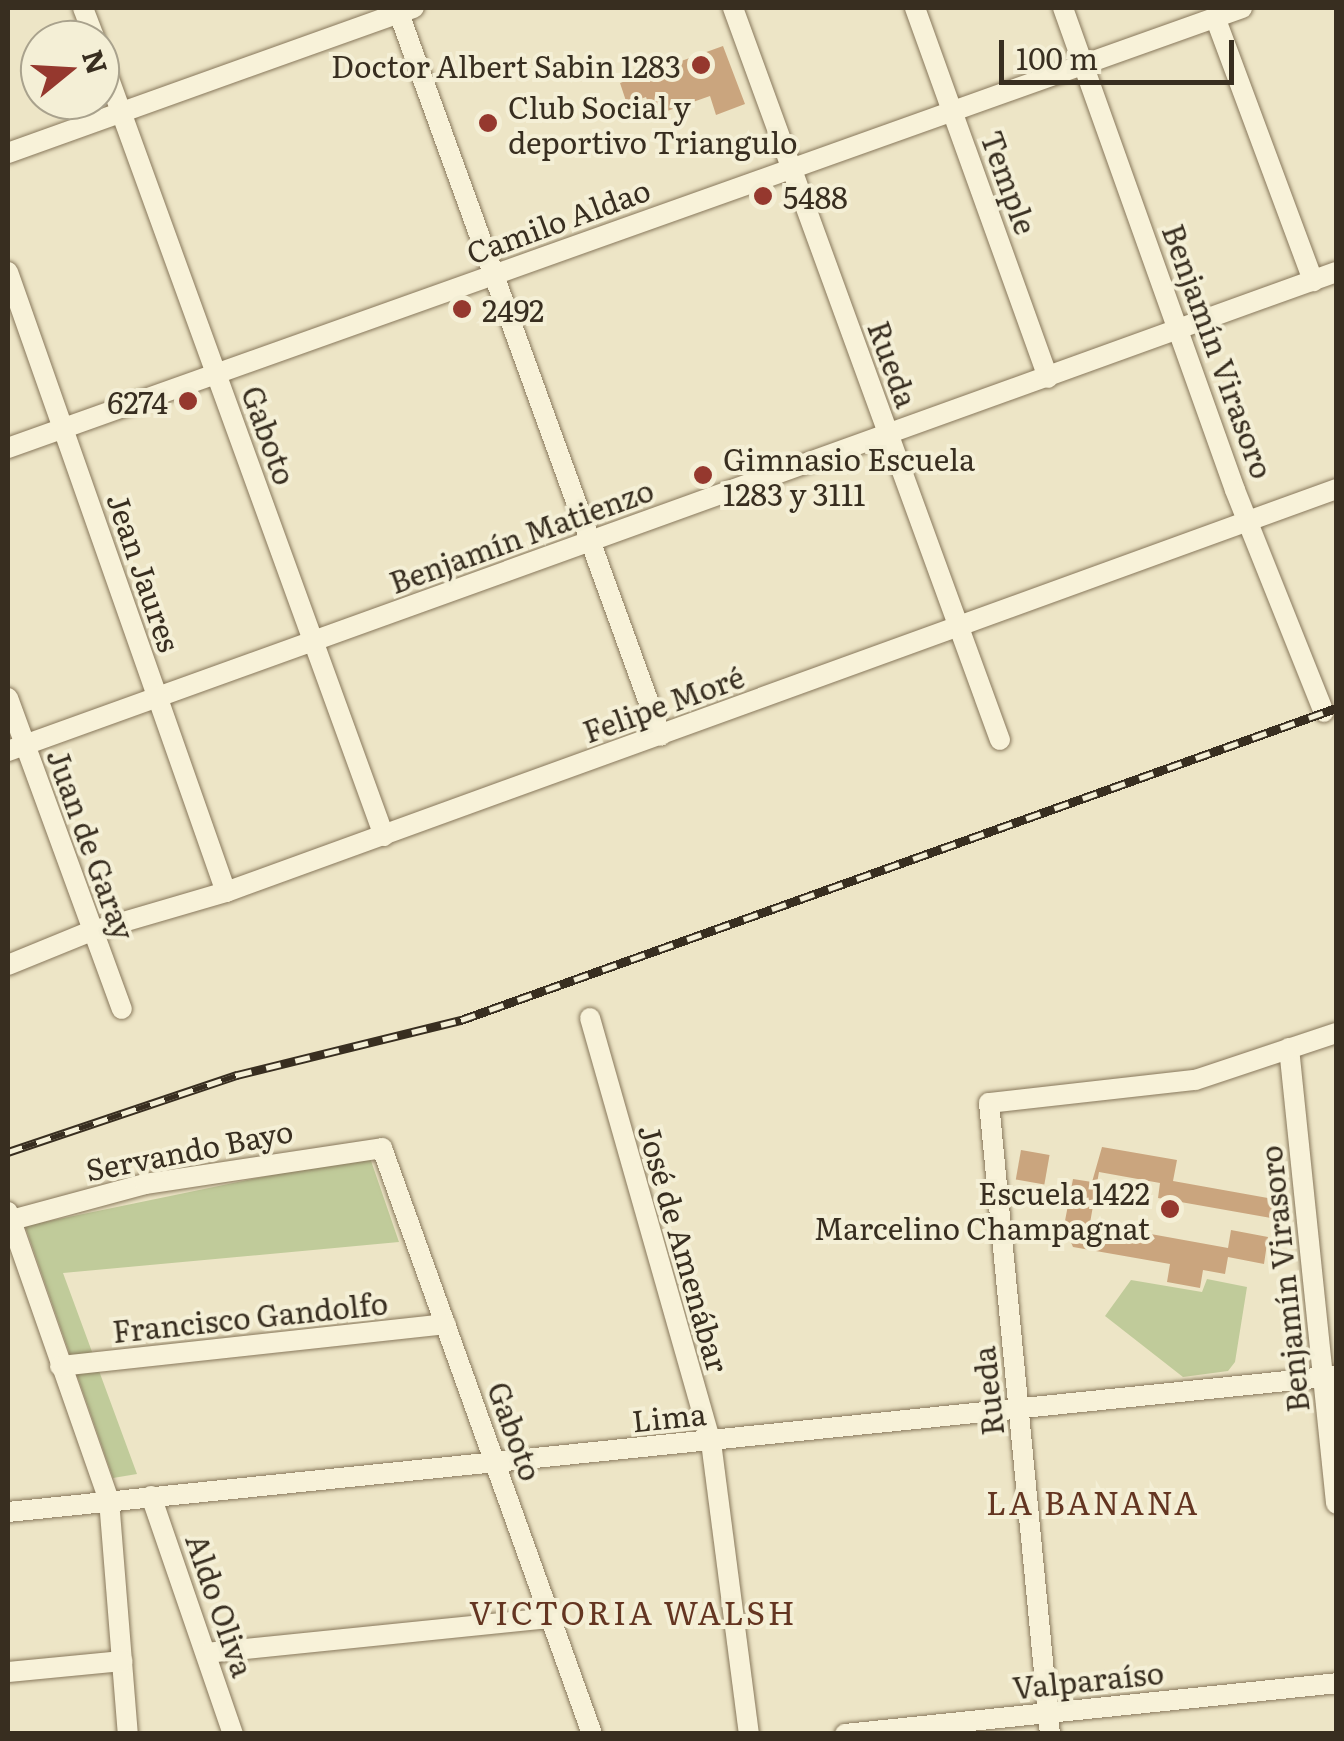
<!DOCTYPE html>
<html>
<head>
<meta charset="utf-8">
<style>
	body { margin:0 }
	#map { position:relative; width:1344px; height:1741px; overflow:hidden; background:#ede5c6; font-family:Literata,serif }
	div>[style] { position:absolute }
	[style*='--x'] { left:calc(var(--x)*1px); top:calc(var(--y)*1px); width:calc(var(--w)*1px); rotate:calc(var(--a)*1deg) }
	.green>* { inset:0; background:#c0cb9a }
	.building>* { inset:0; background:#caa57e; transform-origin:0 0 }
	.roads { filter:drop-shadow(0 0 2px #88785c) drop-shadow(0 0 2px #88785c) }
	.street>* { height:20px; margin:-10px; padding:0 10px; transform-origin:10px; border-radius:10px; background:#f8f2d9 }
	.rail>* { height:9px; margin-top:-4.5px; transform-origin:0; background:repeating-linear-gradient(90deg,#f4efd6 0 15px,#382e20 0 30px); box-sizing:border-box; border-block:2px solid #382e20 }
	.dots>* { width:28px; height:28px; translate:-50% -50%; box-sizing:border-box; border:5px solid #f4efd6; border-radius:50% }
	span { translate:-50% -50%; white-space:nowrap; text-align:center; line-height:1.15; -webkit-text-stroke:8px #f4efd6; paint-order:stroke }
	.poi-label { font-size:30px; color:#382e20 }
	.right { translate:-100% -50%; text-align:right }
	.left { translate:0 -50%; text-align:left }
	.street-label { font-size:30px; color:#382e20 }
	.neighbourhood-label { font-size:32px; color:#643521; letter-spacing:2.5px }
	.frame { position:absolute; inset:0; border:10px solid #382e20; pointer-events:none }
	.north { position:absolute; left:20px; top:20px; width:100px; height:100px; box-sizing:border-box; background:#f4efd6; border:2px solid #a9a28d; border-radius:50%; rotate:72deg; font-size:28px; font-weight:700; line-height:40px; text-align:center; color:#382e20 }
	.north::after { content:''; display:block; margin:auto; width:35px; height:45px; background:#95382e; clip-path:polygon(50% 0,100% 100%,50% 72%,0 100%) }
	.scale { position:absolute; left:999px; top:40px; width:235px; height:45px; box-sizing:border-box; border:5px solid #382e20; border-top:0; padding-left:12px; font-size:30px; line-height:35px; white-space:nowrap; color:#382e20; -webkit-text-stroke:8px #f4efd6; paint-order:stroke }
</style>
</head>
<body>
<div id="map">
	<div class="green">
		<div style="clip-path:polygon(369px 1155px,399px 1242px,63px 1273px,137px 1474px,113px 1478px,25px 1226px)"></div>
		<div style="clip-path:polygon(1207px 1279px,1247px 1287px,1235px 1362px,1228px 1371px,1183px 1377px,1105px 1316px,1131px 1280px,1202px 1292px)"></div>
	</div>
	<div class="building">
		<div style="clip-path:polygon(723px 46px,745px 104px,716px 115px,710px 96px,653px 116px,646px 97px,627px 104px,620px 83px)"></div>
		<div style="clip-path:polygon(1102px 1147px,1177px 1160px,1173px 1181px,1274px 1199px,1271px 1218px,1158px 1198px,1160px 1183px,1099px 1172px,1090px 1223px,1228px 1248px,1231px 1230px,1268px 1237px,1264px 1264px,1228px 1257px,1225px 1274px,1203px 1270px,1200px 1288px,1167px 1282px,1170px 1264px,1073px 1247px,1064px 1226px,1073px 1179px,1092px 1182px)"></div>
		<div style="left:1021px;top:1150px;width:29px;height:30px;rotate:10deg"></div>
	</div>
	<div class="roads">
		<div class="street">
			<div style="--x:83;--y:8;--w:34;--a:69"></div>
			<div style="--x:397;--y:8;--w:774;--a:70.07"></div>
			<div style="--x:733;--y:8;--w:779;--a:69.96"></div>
			<div style="--x:915;--y:8;--w:393;--a:70.2"></div>
			<div style="--x:1063;--y:8;--w:512;--a:70.36"></div>
			<div style="--x:1235;--y:490;--w:239;--a:68.2"></div>
			<div style="--x:1215;--y:17;--w:282;--a:69.6"></div>
			<div style="--x:100;--y:54;--w:832;--a:70.04"></div>
			<div style="--x:8;--y:153;--w:431;--a:-19.7"></div>
			<div style="--x:8;--y:272;--w:657;--a:70.63"></div>
			<div style="--x:8;--y:448;--w:1310;--a:-19.62"></div>
			<div style="--x:8;--y:698;--w:331;--a:69.9"></div>
			<div style="--x:8;--y:751;--w:1412;--a:-19.83"></div>
			<div style="--x:8;--y:965;--w:87;--a:-22.2"></div>
			<div style="--x:89;--y:932;--w:143;--a:-16.3"></div>
			<div style="--x:226;--y:892;--w:1181;--a:-19.95"></div>
			<div style="--x:590;--y:1018;--w:441;--a:74.1"></div>
			<div style="--x:711;--y:1442;--w:294;--a:82.6"></div>
			<div style="--x:1289;--y:1048;--w:458;--a:84.1"></div>
			<div style="--x:8;--y:1212;--w:305;--a:70.7"></div>
			<div style="--x:109;--y:1500;--w:235;--a:85.4"></div>
			<div style="--x:8;--y:1221;--w:142;--a:-15.1"></div>
			<div style="--x:145;--y:1184;--w:240;--a:-8.6"></div>
			<div style="--x:382;--y:1148;--w:622;--a:70.28"></div>
			<div style="--x:60;--y:1366;--w:388;--a:-6.2"></div>
			<div style="--x:151;--y:1496;--w:252;--a:71"></div>
			<div style="--x:8;--y:1512;--w:1335;--a:-5.85"></div>
			<div style="--x:206;--y:1653;--w:347;--a:-5.8"></div>
			<div style="--x:8;--y:1672;--w:115;--a:-5.5"></div>
			<div style="--x:845;--y:1734;--w:494;--a:-5.9"></div>
			<div style="--x:1050;--y:1734;--w:634;--a:-95.52"></div>
			<div style="--x:989;--y:1103;--w:207;--a:-6.4"></div>
			<div style="--x:1195;--y:1080;--w:149;--a:-18.4"></div>
		</div>
	</div>
	<div class="rail">
		<div style="--x:8;--y:1152;--w:242;--a:-18.6"></div>
		<div style="--x:237;--y:1075;--w:231;--a:-13.8"></div>
		<div style="--x:461;--y:1020;--w:929;--a:-19.62"></div>
	</div>
	<div class="dots">
		<div style="left:701px;top:65px;background:#95382e"></div>
		<div style="left:488px;top:123px;background:#95382e"></div>
		<div style="left:763px;top:196px;background:#95382e"></div>
		<div style="left:462px;top:309px;background:#95382e"></div>
		<div style="left:188px;top:401px;background:#95382e"></div>
		<div style="left:703px;top:475px;background:#95382e"></div>
		<div style="left:1170px;top:1209px;background:#95382e"></div>
	</div>
	<div class="poi-label">
		<span class="right" style="left:681px;top:65px">Doctor Albert Sabin 1283</span>
		<span class="left" style="left:508px;top:123px">Club Social y<br>deportivo Triangulo</span>
		<span class="left" style="left:783px;top:196px">5488</span>
		<span class="left" style="left:482px;top:309px">2492</span>
		<span class="right" style="left:168px;top:401px">6274</span>
		<span class="left" style="left:723px;top:475px">Gimnasio Escuela<br>1283 y 3111</span>
		<span class="right" style="left:1150px;top:1209px">Escuela 1422<br>Marcelino Champagnat</span>
	</div>
	<div class="street-label">
		<span style="left:1010px;top:182px;rotate:70deg">Temple</span>
		<span style="left:558px;top:220px;rotate:-20deg">Camilo Aldao</span>
		<span style="left:1219px;top:351px;rotate:70deg">Benjamín Virasoro</span>
		<span style="left:894px;top:364px;rotate:70deg">Rueda</span>
		<span style="left:270px;top:435px;rotate:70deg">Gaboto</span>
		<span style="left:521px;top:535px;rotate:-20deg">Benjamín Matienzo</span>
		<span style="left:145px;top:572px;rotate:71deg">Jean Jaures</span>
		<span style="left:663px;top:703px;rotate:-20deg">Felipe Moré</span>
		<span style="left:92px;top:844px;rotate:70deg">Juan de Garay</span>
		<span style="left:189px;top:1149px;rotate:-11deg">Servando Bayo</span>
		<span style="left:685px;top:1248px;rotate:74deg">José de Amenábar</span>
		<span style="left:1283px;top:1279px;rotate:-96deg">Benjamín Virasoro</span>
		<span style="left:250px;top:1316px;rotate:-6deg">Francisco Gandolfo</span>
		<span style="left:987px;top:1391px;rotate:-96deg">Rueda</span>
		<span style="left:669px;top:1416px;rotate:-6deg">Lima</span>
		<span style="left:516px;top:1431px;rotate:70deg">Gaboto</span>
		<span style="left:221px;top:1605px;rotate:71deg">Aldo Oliva</span>
		<span style="left:1088px;top:1679px;rotate:-6deg">Valparaíso</span>
	</div>
	<div class="neighbourhood-label">
		<span style="left:1093px;top:1501px">LA BANANA</span>
		<span style="left:633px;top:1611px">VICTORIA WALSH</span>
	</div>
	<div class="frame"></div>
	<div class="north">N</div>
	<div class="scale">100 m</div>
</div>
</body>
</html>
